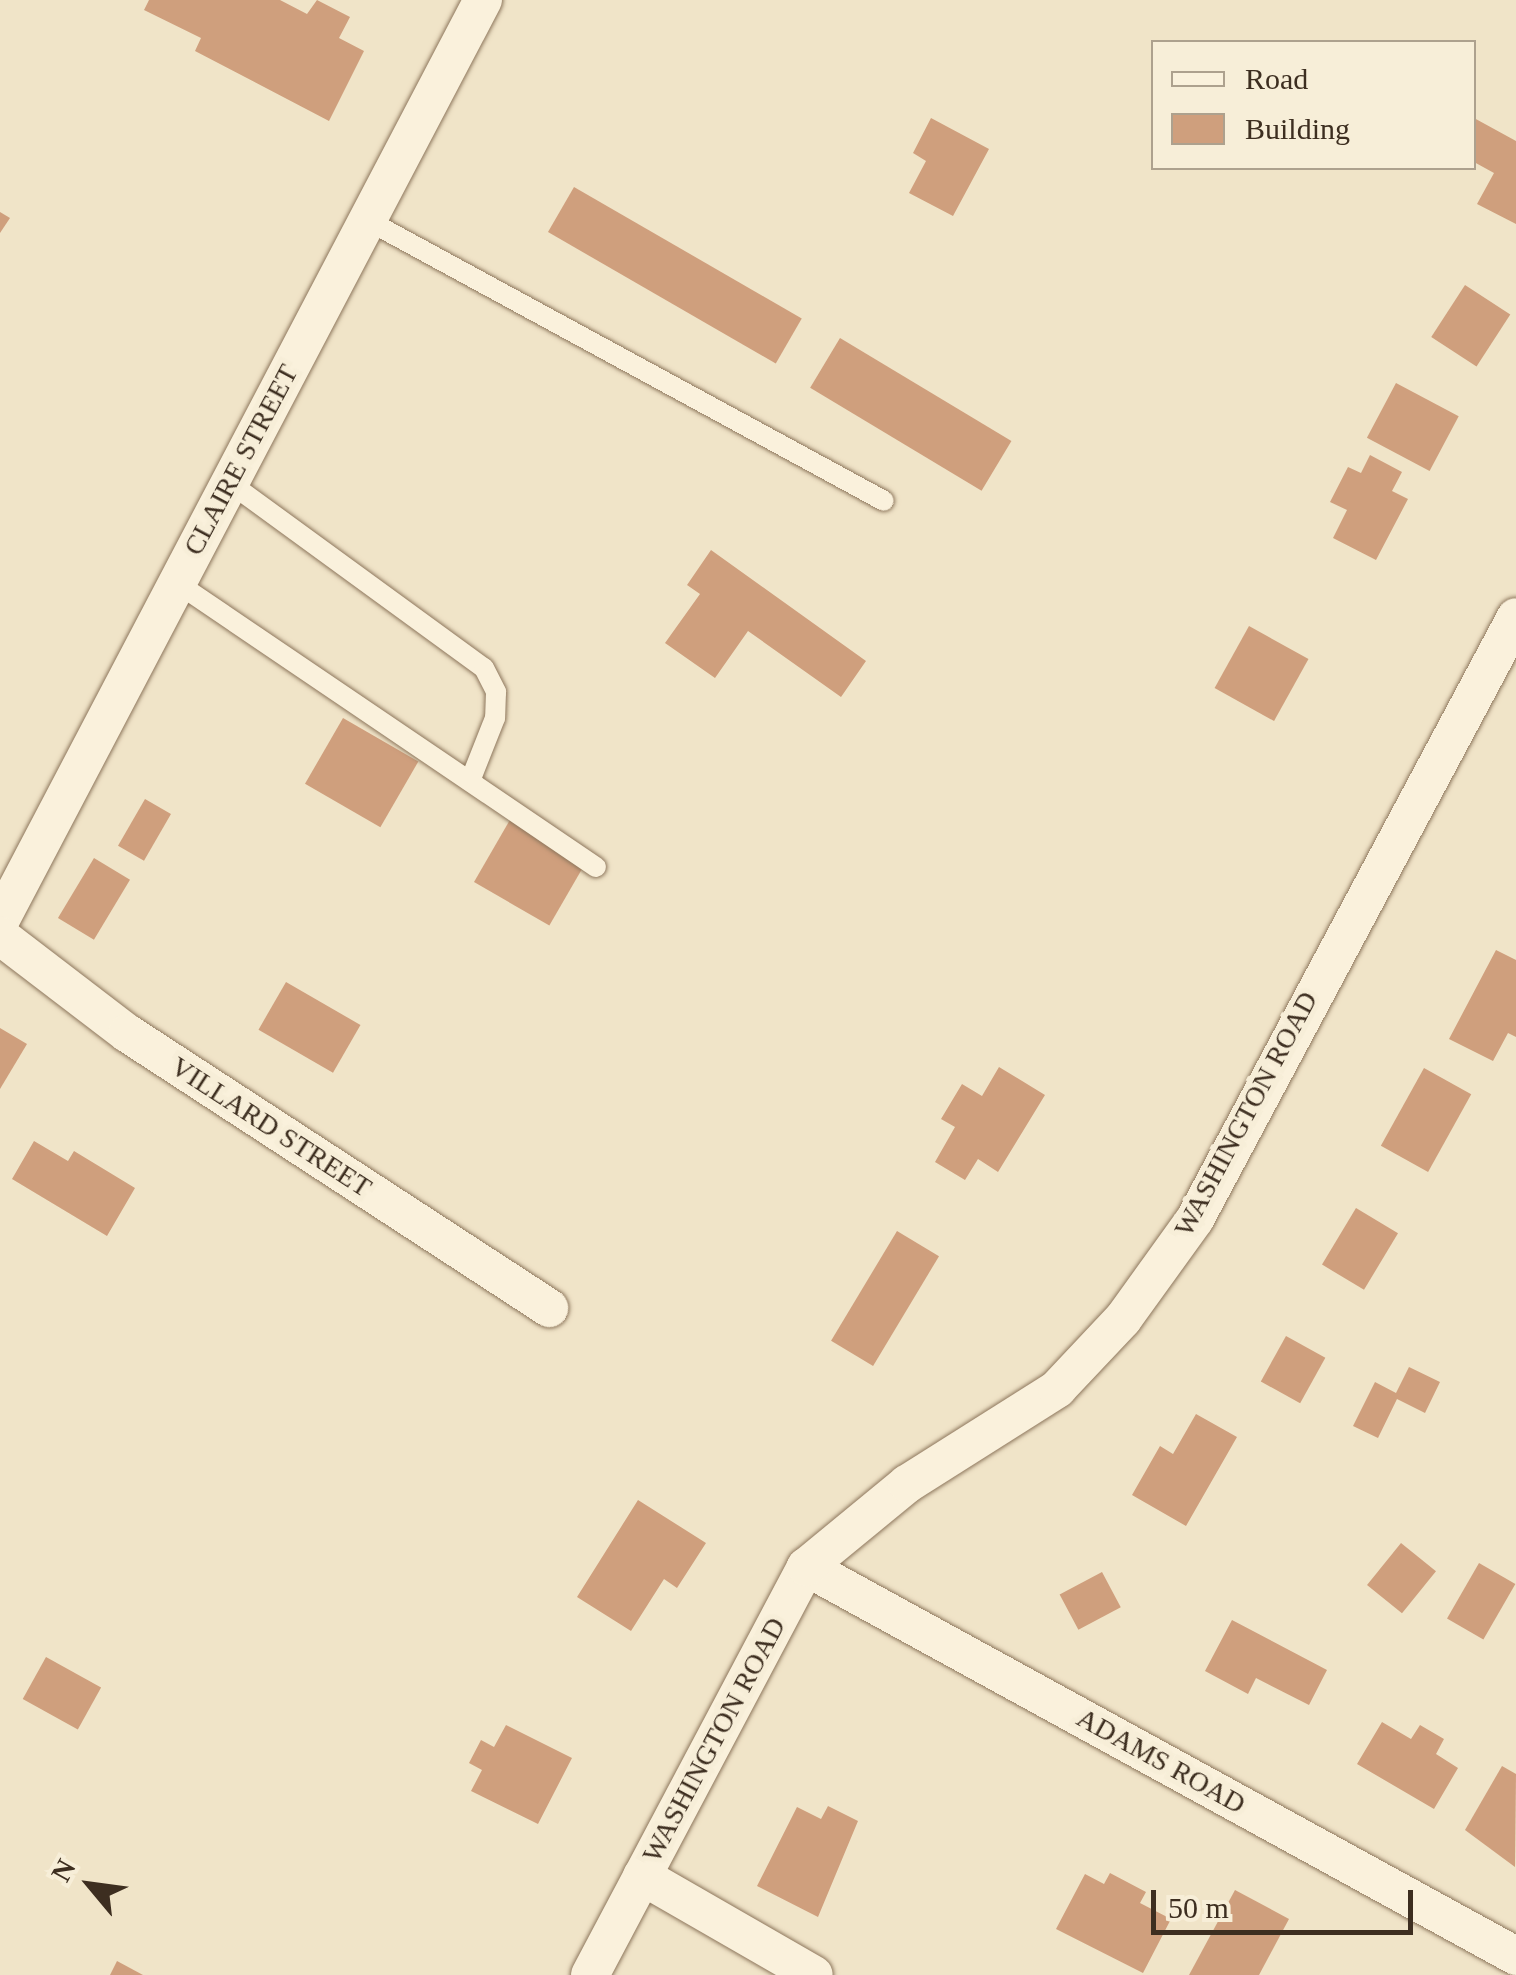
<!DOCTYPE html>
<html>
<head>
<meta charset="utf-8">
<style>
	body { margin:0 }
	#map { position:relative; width:1516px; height:1975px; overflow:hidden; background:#f0e4c8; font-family:Georgia,serif }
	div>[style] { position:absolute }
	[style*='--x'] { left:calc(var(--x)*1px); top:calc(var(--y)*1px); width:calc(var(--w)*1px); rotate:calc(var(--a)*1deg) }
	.building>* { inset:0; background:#cf9f7d; transform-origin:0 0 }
	.roads { filter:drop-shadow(0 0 2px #8d765c) drop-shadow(0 0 2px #8d765c) }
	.service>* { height:20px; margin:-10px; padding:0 10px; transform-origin:10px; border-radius:10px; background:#faf1dc }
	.minor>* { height:38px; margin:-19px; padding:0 19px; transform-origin:19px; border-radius:19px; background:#faf1dc }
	span { translate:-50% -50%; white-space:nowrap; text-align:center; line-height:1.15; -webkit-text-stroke:10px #f7eed8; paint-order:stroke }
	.street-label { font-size:28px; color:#3d2e20 }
	.legend { position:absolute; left:1151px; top:40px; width:325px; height:130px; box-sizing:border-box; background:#f7eed8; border:2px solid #ada18e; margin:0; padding:12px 18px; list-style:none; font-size:30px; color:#3d2e20 }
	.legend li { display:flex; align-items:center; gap:20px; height:50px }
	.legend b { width:50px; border:2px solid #ada18e }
	.north { position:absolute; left:40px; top:1835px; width:100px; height:100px; -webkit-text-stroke:8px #f7eed8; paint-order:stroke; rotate:299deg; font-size:28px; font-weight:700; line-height:40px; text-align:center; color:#3d2e20 }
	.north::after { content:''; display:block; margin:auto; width:35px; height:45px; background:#3d2e20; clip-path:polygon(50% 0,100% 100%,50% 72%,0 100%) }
	.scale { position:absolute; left:1151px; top:1890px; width:262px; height:45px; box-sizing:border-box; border:5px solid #3d2e20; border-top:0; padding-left:12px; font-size:30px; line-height:35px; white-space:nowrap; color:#3d2e20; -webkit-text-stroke:8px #f7eed8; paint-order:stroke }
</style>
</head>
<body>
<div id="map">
	<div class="building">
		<div style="clip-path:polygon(149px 0,280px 0,307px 14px,317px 0,350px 17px,339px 38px,364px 51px,329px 121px,195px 51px,201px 38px,144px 10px)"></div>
		<div style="clip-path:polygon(931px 118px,989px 149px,953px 216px,909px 193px,926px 161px,913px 153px)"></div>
		<div style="clip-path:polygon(1474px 118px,1516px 141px,1516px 224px,1477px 204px,1494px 173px,1474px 162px)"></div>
		<div style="left:574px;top:187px;width:263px;height:52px;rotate:30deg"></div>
		<div style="clip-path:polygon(0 212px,10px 218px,0 233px)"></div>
		<div style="left:1465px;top:285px;width:54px;height:62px;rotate:33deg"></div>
		<div style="left:840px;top:338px;width:200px;height:58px;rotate:31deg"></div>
		<div style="left:1396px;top:383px;width:71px;height:62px;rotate:28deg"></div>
		<div style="clip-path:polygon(1370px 455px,1402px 472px,1392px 491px,1408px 499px,1376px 560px,1333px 538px,1347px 510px,1330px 502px,1348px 467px,1361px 473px)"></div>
		<div style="clip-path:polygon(711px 550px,866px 661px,841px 697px,748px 631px,715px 678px,665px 643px,700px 594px,687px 585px)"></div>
		<div style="left:1249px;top:626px;width:68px;height:71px;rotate:29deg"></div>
		<div style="left:343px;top:718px;width:87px;height:76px;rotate:30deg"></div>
		<div style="left:145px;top:799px;width:30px;height:54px;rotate:30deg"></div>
		<div style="left:511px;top:818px;width:87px;height:74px;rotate:30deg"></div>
		<div style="left:94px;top:858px;width:42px;height:70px;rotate:31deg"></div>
		<div style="clip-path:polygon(1496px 950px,1516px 960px,1516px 1037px,1508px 1033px,1493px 1061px,1449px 1039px)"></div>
		<div style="left:286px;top:982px;width:86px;height:55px;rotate:30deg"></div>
		<div style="clip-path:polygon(0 1028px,27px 1044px,0 1089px)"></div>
		<div style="clip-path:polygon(999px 1067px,1045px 1095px,998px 1172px,978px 1159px,965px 1180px,935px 1162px,955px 1127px,941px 1119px,962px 1084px,982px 1096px)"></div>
		<div style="left:1424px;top:1068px;width:54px;height:89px;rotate:29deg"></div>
		<div style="clip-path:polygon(34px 1141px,68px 1161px,74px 1151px,135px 1188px,107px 1236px,12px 1179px)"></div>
		<div style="left:1356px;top:1208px;width:49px;height:66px;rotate:31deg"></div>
		<div style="left:897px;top:1231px;width:49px;height:128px;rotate:31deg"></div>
		<div style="left:1286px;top:1336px;width:45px;height:52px;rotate:29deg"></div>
		<div style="clip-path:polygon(1409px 1367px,1440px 1382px,1425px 1413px,1397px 1399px,1378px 1438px,1353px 1426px,1375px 1382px,1396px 1393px)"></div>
		<div style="clip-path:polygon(1196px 1414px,1237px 1437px,1186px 1526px,1132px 1495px,1160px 1446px,1173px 1454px)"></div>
		<div style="clip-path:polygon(638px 1500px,706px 1543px,677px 1588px,664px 1579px,631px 1631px,577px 1597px)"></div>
		<div style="left:1401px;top:1543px;width:45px;height:54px;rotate:39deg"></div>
		<div style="left:1479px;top:1563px;width:42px;height:64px;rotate:30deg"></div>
		<div style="left:1102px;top:1572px;width:40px;height:48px;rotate:62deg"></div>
		<div style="clip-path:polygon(1232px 1620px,1327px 1670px,1309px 1705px,1256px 1678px,1248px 1694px,1205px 1671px)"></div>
		<div style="left:46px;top:1657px;width:63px;height:48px;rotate:29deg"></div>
		<div style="clip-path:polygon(1382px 1722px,1411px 1739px,1420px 1725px,1444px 1739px,1436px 1754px,1458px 1768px,1434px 1809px,1357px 1764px)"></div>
		<div style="clip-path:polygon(506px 1725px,572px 1758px,538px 1824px,471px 1791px,482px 1770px,469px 1763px,481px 1740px,494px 1747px)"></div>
		<div style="clip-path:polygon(1502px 1766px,1516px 1774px,1515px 1867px,1465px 1830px)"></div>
		<div style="clip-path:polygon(828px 1806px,858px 1821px,818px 1917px,757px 1886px,797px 1807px,821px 1819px)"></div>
		<div style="clip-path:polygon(1110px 1873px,1146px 1892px,1140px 1903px,1171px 1919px,1143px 1973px,1056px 1929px,1085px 1874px,1104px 1884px)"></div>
		<div style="clip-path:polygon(1235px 1890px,1289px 1919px,1259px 1975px,1189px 1975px)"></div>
		<div style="clip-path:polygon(117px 1961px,143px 1975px,110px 1975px)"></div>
	</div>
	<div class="roads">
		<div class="service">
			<div style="--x:367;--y:220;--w:588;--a:28.52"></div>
			<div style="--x:230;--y:483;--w:314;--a:36.1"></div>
			<div style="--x:484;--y:668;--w:27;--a:63"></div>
			<div style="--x:496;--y:692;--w:26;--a:92"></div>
			<div style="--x:495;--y:718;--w:68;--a:111.6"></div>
			<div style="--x:177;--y:583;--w:506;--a:34.13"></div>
		</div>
		<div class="minor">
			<div style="--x:0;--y:921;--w:1040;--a:-62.33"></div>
			<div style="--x:0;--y:936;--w:160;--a:37.4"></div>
			<div style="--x:127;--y:1033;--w:504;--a:33.09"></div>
			<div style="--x:806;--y:1567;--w:810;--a:28.72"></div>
			<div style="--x:642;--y:1876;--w:198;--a:29.9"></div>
			<div style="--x:590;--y:1975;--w:462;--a:-62.1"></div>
			<div style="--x:806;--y:1567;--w:131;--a:-39.4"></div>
			<div style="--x:907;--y:1484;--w:178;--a:-32.3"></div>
			<div style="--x:1057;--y:1389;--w:96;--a:-46.7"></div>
			<div style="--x:1123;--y:1319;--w:123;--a:-54.2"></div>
			<div style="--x:1195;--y:1219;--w:682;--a:-61.93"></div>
		</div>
	</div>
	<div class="street-label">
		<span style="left:241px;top:460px;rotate:-62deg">CLAIRE STREET</span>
		<span style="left:1246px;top:1114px;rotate:-62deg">WASHINGTON ROAD</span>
		<span style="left:271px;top:1127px;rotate:33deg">VILLARD STREET</span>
		<span style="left:714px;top:1740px;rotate:-62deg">WASHINGTON ROAD</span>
		<span style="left:1161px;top:1761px;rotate:29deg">ADAMS ROAD</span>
	</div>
	<ul class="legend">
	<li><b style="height:12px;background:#faf1dc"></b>Road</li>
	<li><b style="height:28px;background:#cf9f7d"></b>Building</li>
	</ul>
	<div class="north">N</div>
	<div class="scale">50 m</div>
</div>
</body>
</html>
